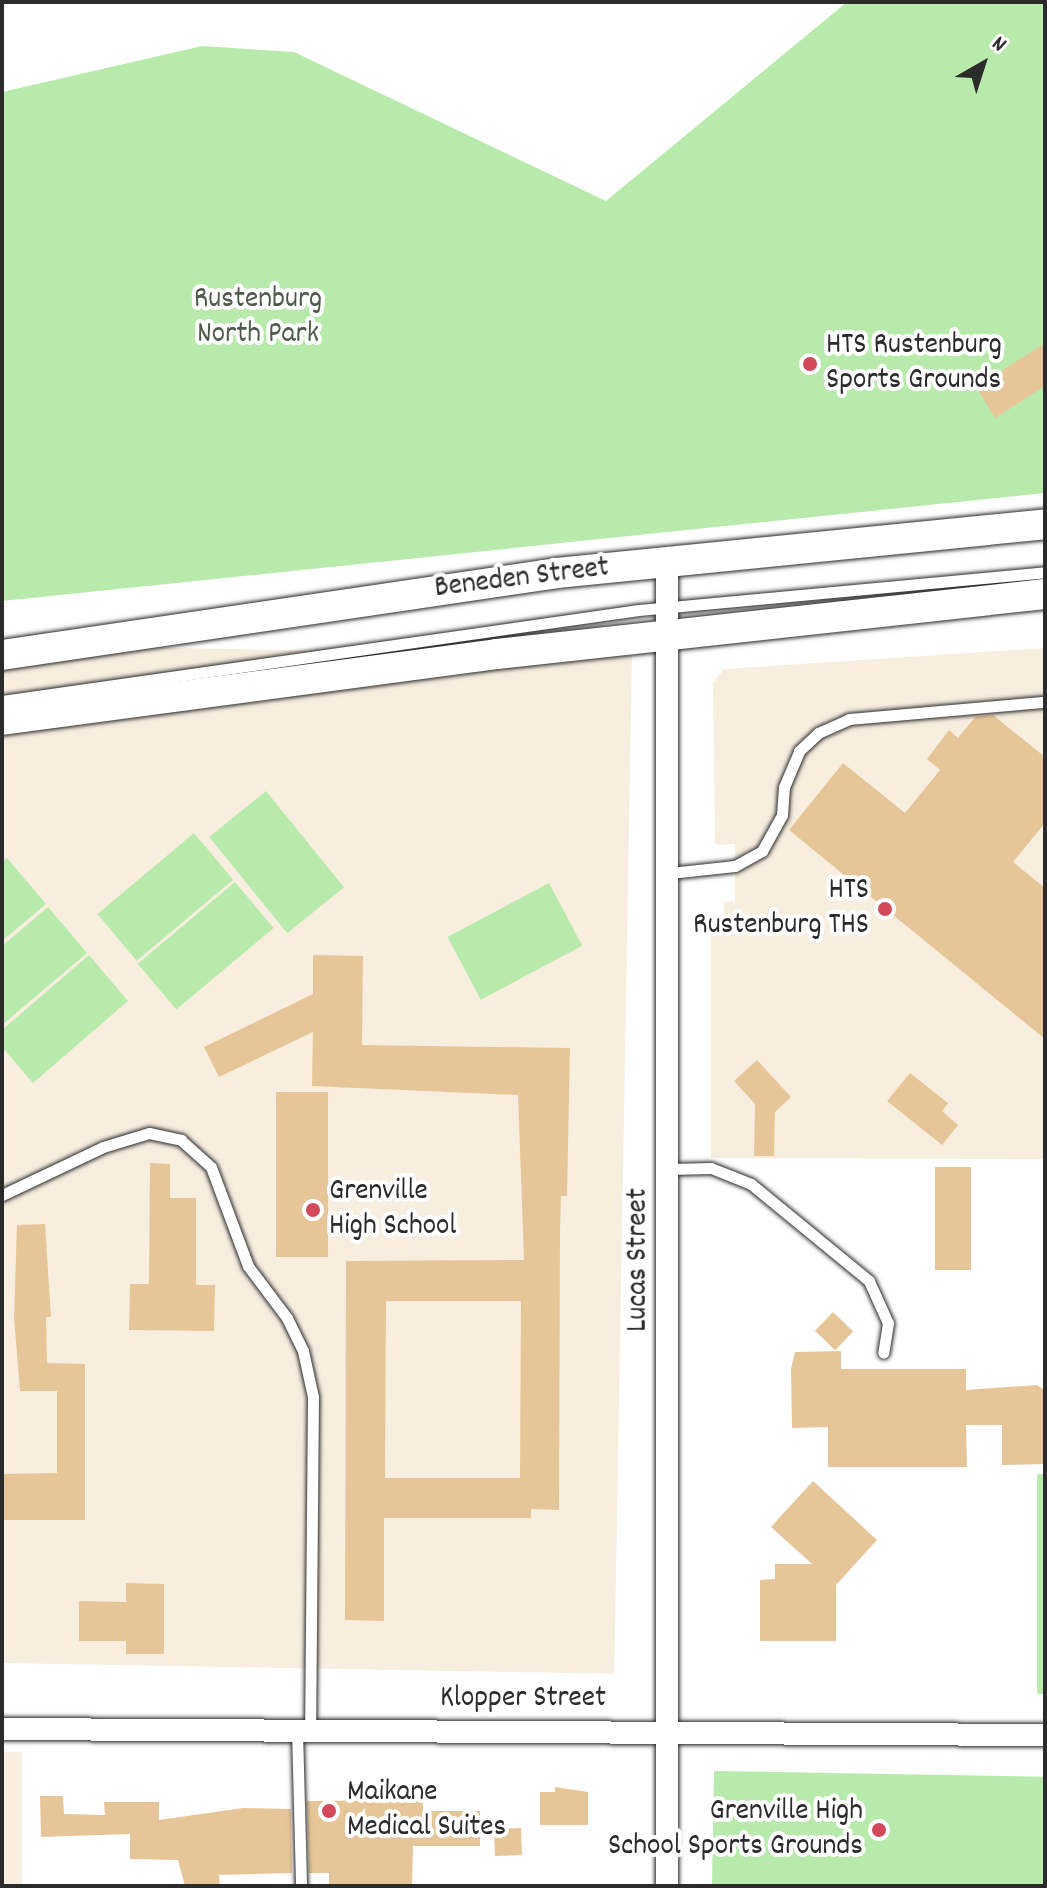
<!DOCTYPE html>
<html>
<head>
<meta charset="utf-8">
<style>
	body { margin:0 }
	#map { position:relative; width:1047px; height:1888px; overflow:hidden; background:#fff; font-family:Dekko,sans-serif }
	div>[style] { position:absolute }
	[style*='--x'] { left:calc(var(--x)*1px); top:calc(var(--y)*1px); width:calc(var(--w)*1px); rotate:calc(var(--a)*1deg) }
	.built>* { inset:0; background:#f8eee0; transform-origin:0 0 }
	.green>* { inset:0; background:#b8ebab; transform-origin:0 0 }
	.building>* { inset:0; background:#e6c698; transform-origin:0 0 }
	.roads { filter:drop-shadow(0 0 2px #2b2b2b) drop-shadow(0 0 2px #2b2b2b) }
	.lane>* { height:11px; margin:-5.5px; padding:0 5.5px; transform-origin:5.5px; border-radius:5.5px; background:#fff }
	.street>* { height:22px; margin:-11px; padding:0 11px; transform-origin:11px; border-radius:11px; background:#fff }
	.secondary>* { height:30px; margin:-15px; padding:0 15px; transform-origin:15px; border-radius:15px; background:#fff }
	.dots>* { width:22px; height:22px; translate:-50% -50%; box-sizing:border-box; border:4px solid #fff; border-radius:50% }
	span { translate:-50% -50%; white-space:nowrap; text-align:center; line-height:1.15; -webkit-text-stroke:8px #fff; paint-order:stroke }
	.park-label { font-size:30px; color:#4e5b4b }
	.poi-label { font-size:30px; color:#2b2b2b }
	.left { translate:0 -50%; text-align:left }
	.right { translate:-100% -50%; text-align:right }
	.street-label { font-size:30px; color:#2b2b2b }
	.frame { position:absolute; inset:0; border:4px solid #2b2b2b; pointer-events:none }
	.north { position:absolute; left:943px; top:24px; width:80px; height:80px; -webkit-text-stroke:6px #fff; paint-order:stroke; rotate:39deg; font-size:22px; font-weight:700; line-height:32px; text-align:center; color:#2b2b2b }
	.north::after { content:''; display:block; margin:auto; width:28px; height:36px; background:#2b2b2b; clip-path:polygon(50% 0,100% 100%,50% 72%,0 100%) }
</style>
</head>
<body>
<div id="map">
	<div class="built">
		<div style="clip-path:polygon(1045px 648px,1045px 1159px,711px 1158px,711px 917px,724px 917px,724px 902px,735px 901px,735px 844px,715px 845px,713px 683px,724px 669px)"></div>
		<div style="left:632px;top:656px;width:1018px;height:637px;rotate:91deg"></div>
		<div style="left:2px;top:1752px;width:20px;height:134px"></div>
	</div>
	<div class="green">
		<div style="clip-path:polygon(847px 2px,1045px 2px,1045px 493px,2px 601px,2px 92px,202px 46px,294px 52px,606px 201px)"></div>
		<div style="left:266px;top:791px;width:124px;height:73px;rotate:51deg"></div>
		<div style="left:194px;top:833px;width:61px;height:126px;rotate:50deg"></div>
		<div style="clip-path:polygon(7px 858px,46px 904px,2px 941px,2px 862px)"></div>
		<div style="left:235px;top:882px;width:60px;height:127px;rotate:50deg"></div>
		<div style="left:549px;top:883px;width:71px;height:115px;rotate:62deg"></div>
		<div style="clip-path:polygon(48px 907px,87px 953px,2px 1025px,2px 946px)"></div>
		<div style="clip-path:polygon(89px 955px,128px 1001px,33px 1083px,2px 1047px,2px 1030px)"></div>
		<div style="left:1037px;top:1474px;width:8px;height:220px"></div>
		<div style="left:714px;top:1771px;width:331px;height:115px;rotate:1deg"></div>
	</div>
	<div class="building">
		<div style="clip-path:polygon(1045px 343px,1045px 386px,995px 418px,976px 387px)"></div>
		<div style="clip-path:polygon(993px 715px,1045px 757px,1045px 823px,1013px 862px,1045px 888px,1045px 1039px,789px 830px,843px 763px,905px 813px,940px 770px,927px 759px,949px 730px,958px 738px,975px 717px)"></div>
		<div style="clip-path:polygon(evenodd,313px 955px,363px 956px,362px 1045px,570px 1048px,567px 1196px,561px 1196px,560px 1231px,559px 1510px,531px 1509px,531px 1518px,384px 1518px,384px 1621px,345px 1620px,346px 1261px,524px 1260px,518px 1095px,312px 1086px,313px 1032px,219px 1077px,204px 1047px,313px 994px,313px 955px,386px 1301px,521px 1301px,520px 1478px,385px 1478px,386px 1301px)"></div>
		<div style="clip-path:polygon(757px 1060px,791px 1097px,775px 1112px,774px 1156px,754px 1156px,755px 1104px,734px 1081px)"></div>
		<div style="clip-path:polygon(910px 1073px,948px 1103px,942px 1111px,958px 1125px,942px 1145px,887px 1101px)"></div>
		<div style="left:276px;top:1092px;width:52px;height:165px"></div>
		<div style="clip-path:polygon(150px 1163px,170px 1164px,170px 1198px,196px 1198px,196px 1285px,215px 1285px,214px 1331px,129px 1330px,130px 1284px,149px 1284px)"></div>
		<div style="left:935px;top:1167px;width:36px;height:103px"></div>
		<div style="clip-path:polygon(45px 1224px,51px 1317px,46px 1317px,47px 1363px,85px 1364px,85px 1520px,2px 1520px,2px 1474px,57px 1473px,57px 1391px,20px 1391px,14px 1317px,17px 1225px)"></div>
		<div style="left:833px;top:1312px;width:28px;height:26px;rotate:44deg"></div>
		<div style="clip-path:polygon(841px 1351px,841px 1369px,966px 1369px,966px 1390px,1037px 1385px,1045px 1390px,1045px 1464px,1002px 1465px,1002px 1425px,966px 1425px,967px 1467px,828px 1467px,828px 1427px,792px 1428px,791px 1369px,795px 1352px)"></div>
		<div style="clip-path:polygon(813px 1481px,877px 1540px,836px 1585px,836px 1641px,760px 1641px,760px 1580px,775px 1579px,775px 1564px,812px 1564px,771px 1527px)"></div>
		<div style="clip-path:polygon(126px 1583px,164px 1584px,164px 1654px,126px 1654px,126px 1641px,79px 1641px,79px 1601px,126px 1602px)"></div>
		<div style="clip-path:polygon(555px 1787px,588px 1792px,588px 1825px,540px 1825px,540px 1792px,555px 1792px)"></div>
		<div style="clip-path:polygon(40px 1796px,63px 1796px,64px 1814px,105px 1815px,104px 1802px,159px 1802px,159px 1820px,243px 1808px,291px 1809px,292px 1873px,219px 1875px,220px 1886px,185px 1886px,178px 1860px,130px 1859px,130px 1834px,41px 1837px)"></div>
		<div style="clip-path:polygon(423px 1800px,423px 1811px,480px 1811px,480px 1846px,413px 1846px,412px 1886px,329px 1886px,329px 1873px,309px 1873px,307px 1801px)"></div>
		<div style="left:521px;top:1828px;width:27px;height:27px;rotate:88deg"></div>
	</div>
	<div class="roads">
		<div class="lane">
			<div style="--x:2;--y:701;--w:643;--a:-8.13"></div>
			<div style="--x:639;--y:610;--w:408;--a:-5.3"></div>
			<div style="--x:670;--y:873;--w:65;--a:-6.1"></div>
			<div style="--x:735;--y:866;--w:31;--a:-29"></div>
			<div style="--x:762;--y:851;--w:41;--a:-60.9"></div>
			<div style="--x:782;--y:815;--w:28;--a:-86"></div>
			<div style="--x:784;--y:787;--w:39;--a:-67"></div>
			<div style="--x:799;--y:751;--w:26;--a:-43"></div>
			<div style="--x:818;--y:733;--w:34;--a:-24"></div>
			<div style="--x:849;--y:719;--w:197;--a:-5"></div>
			<div style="--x:670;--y:1169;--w:41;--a:-1.4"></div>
			<div style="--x:711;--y:1168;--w:43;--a:21.8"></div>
			<div style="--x:751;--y:1184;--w:153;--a:39.4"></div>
			<div style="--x:869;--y:1281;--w:46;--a:65.7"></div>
			<div style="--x:888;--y:1323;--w:30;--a:99"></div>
			<div style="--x:2;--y:1195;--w:112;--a:-25.4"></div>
			<div style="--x:103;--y:1147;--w:48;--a:-16.9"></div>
			<div style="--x:149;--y:1133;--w:33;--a:12"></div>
			<div style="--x:181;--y:1140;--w:40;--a:42"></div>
			<div style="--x:211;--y:1167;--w:106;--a:69.5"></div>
			<div style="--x:248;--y:1266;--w:65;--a:53.1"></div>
			<div style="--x:287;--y:1318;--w:37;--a:64"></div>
			<div style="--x:303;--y:1351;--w:47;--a:77.7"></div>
			<div style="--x:313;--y:1397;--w:333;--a:90.5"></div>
			<div style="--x:297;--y:1730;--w:156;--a:88.5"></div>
		</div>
		<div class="street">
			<div style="--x:2;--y:1729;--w:1043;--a:0.33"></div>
			<div style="--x:667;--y:1886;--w:1324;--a:-90"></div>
		</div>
		<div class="secondary">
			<div style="--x:2;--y:655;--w:561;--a:-8.4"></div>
			<div style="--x:557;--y:573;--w:490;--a:-5.7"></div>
			<div style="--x:2;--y:720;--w:499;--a:-7.6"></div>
			<div style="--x:497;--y:654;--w:551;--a:-6.25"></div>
		</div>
	</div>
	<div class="dots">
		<div style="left:810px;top:364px;background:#d1495b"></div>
		<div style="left:885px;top:909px;background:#d1495b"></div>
		<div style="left:313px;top:1210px;background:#d1495b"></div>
		<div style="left:329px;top:1811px;background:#d1495b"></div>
		<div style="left:879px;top:1830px;background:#d1495b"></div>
	</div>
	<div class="park-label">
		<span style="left:258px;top:318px">Rustenburg<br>North Park</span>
	</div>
	<div class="poi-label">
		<span class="left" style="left:826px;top:364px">HTS Rustenburg<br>Sports Grounds</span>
		<span class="right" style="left:869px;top:909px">HTS<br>Rustenburg THS</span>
		<span class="left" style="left:329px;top:1210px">Grenville<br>High School</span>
		<span class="left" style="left:347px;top:1811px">Maikane<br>Medical Suites</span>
		<span class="right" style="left:863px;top:1830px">Grenville High<br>School Sports Grounds</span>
	</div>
	<div class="street-label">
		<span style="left:522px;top:580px;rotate:-7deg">Beneden Street</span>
		<span style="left:640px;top:1260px;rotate:-90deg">Lucas Street</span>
		<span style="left:523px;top:1700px">Klopper Street</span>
	</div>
	<div class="frame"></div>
	<div class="north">N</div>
</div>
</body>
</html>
